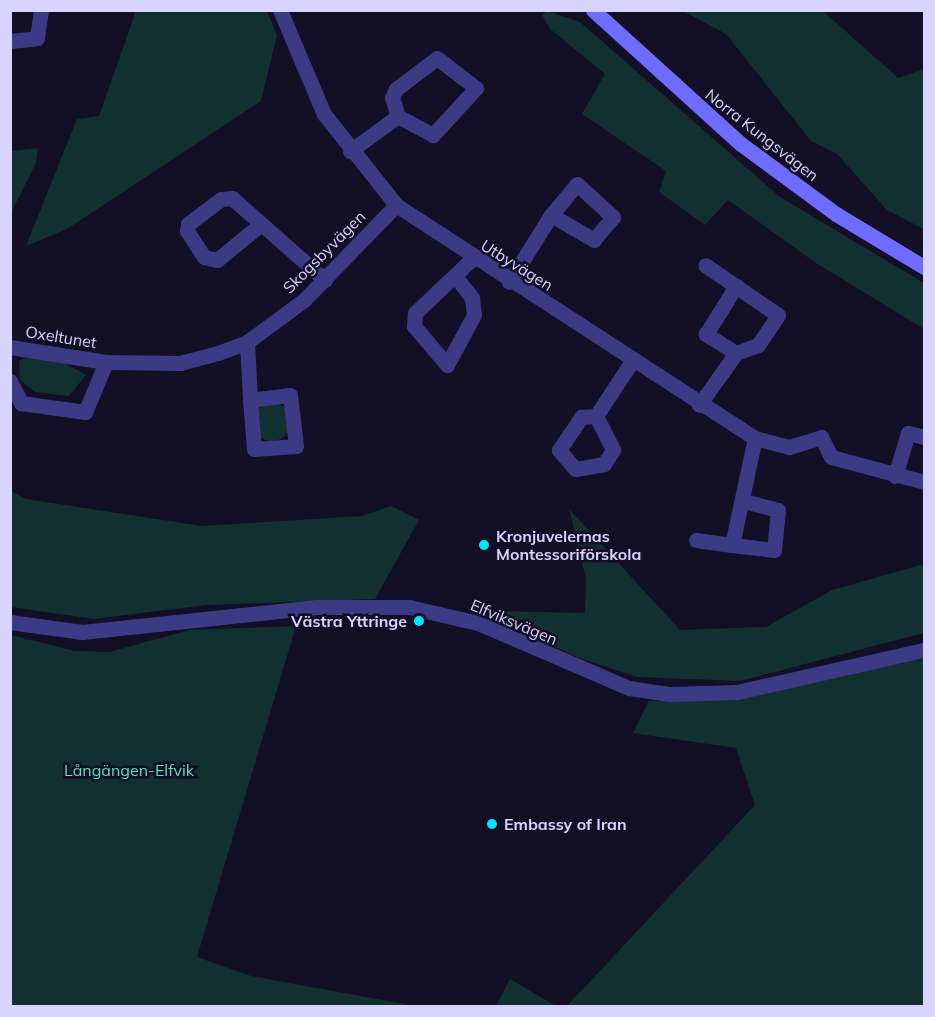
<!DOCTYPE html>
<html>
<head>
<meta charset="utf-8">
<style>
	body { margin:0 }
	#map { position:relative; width:935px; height:1017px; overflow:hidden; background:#130f26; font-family:Mulish,sans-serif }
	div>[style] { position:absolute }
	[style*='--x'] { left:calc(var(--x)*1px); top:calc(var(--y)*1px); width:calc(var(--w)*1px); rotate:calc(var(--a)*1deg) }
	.green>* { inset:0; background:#12302f }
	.round { border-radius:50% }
	.minor>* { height:15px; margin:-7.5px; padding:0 7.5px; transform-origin:7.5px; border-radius:7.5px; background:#3d3a85 }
	.tertiary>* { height:15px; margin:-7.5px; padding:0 7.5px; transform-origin:7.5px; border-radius:7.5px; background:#3d3a85 }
	.secondary>* { height:15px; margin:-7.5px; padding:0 7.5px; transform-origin:7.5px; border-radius:7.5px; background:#6f6bff }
	.dots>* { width:16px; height:16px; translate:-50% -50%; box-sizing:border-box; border:3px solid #130f26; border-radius:50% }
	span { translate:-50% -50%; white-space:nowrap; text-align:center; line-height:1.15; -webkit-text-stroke:5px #130f26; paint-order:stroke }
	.street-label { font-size:16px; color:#d9d4ff }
	.poi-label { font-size:16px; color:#d9d4ff; font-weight:700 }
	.left { translate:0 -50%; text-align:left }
	.right { translate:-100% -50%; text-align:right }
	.park-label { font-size:16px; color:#5fe0c0 }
	.frame { position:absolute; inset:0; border:12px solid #d9d4ff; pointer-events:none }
</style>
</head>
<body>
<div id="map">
	<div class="green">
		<div style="clip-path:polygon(136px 11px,267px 11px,277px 35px,261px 101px,67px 229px,26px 246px,77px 119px,99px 116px)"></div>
		<div style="clip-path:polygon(547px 11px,580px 22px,780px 197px,924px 283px,924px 329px,816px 263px,728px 200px,705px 225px,659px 192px,666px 171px,582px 114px,605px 74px,550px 29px,542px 15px)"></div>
		<div style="clip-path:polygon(683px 11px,823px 11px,898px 78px,924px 69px,924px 229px,887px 210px,837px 154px,811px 141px,726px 34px)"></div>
		<div style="clip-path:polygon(38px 148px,36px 163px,11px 213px,11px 151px)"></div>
		<div style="clip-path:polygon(31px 355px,66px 364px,86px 375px,69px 396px,35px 392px,20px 380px,19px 361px)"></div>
		<div class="round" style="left:253px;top:403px;width:38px;height:38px"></div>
		<div style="clip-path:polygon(11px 491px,26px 499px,202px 526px,362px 516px,391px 506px,419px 520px,375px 599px,206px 605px,94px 619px,11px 607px)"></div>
		<div style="clip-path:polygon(569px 509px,680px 630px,766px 627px,832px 590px,924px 564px,924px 633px,740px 681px,637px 677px,579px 658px,495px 619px,502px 611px,585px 613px,586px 579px)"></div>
		<div style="clip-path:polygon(296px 626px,197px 957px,251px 976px,415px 1006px,11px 1006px,11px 635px,74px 651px,109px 652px,190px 630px)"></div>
		<div style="clip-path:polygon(924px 658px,924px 1006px,567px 1006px,755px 805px,736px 748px,633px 733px,649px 701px,761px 694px)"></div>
		<div style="clip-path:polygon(510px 979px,556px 1006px,496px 1006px)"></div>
	</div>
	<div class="minor">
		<div style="--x:280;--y:10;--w:113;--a:67.1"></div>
		<div style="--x:324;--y:114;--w:116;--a:51.6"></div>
		<div style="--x:396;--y:205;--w:428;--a:33"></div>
		<div style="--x:755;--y:438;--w:35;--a:15"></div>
		<div style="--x:789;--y:447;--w:34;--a:-17"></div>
		<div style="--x:821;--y:437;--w:22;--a:63"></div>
		<div style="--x:831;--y:457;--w:96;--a:15"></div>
		<div style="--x:10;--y:41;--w:27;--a:-6"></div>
		<div style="--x:37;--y:38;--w:28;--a:-82"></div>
		<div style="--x:350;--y:151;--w:59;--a:-36.1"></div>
		<div style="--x:398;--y:116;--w:19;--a:-108"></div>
		<div style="--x:392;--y:98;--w:10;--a:-66"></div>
		<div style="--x:396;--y:89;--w:51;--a:-37.1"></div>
		<div style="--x:437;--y:58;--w:49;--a:37.6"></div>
		<div style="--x:476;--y:88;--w:64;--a:132.5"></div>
		<div style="--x:433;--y:135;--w:40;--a:-152"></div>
		<div style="--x:261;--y:224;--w:57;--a:140.7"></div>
		<div style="--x:217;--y:260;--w:13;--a:-167"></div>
		<div style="--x:204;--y:257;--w:31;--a:-123"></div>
		<div style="--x:187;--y:231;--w:7;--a:-82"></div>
		<div style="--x:188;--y:224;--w:41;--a:-37.1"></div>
		<div style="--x:221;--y:199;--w:11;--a:-5"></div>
		<div style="--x:232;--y:198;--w:124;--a:41.4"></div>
		<div style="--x:455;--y:276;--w:28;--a:52"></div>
		<div style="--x:472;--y:298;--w:17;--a:83"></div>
		<div style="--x:474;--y:315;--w:57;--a:118.4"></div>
		<div style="--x:447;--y:365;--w:51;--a:-130.2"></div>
		<div style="--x:414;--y:326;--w:13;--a:-86"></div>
		<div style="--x:415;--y:313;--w:79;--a:-43.5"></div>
		<div style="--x:509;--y:282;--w:79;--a:-57.9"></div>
		<div style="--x:551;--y:215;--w:40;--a:-50"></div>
		<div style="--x:577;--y:184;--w:49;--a:42.5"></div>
		<div style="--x:613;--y:217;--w:30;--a:130"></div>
		<div style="--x:594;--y:240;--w:50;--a:-149.8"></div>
		<div style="--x:247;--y:342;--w:58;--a:87"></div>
		<div style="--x:250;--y:400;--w:49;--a:85.3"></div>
		<div style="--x:254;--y:449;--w:42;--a:-4.1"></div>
		<div style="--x:296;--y:446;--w:51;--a:-96.7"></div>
		<div style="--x:290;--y:395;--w:40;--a:172.9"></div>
		<div style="--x:10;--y:347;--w:97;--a:8.9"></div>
		<div style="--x:106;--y:362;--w:74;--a:0.8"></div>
		<div style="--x:180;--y:363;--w:39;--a:-15"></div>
		<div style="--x:218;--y:353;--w:31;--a:-21"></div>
		<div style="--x:247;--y:342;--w:71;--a:-36.4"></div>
		<div style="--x:304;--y:300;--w:132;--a:-45.9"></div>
		<div style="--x:736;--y:353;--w:36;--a:-148"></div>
		<div style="--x:706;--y:334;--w:57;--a:-58"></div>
		<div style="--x:10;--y:381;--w:25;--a:63"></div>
		<div style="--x:21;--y:403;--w:65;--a:8"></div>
		<div style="--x:85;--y:412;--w:54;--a:-67.2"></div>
		<div style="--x:699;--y:405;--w:64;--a:-54.6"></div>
		<div style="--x:736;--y:353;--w:23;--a:-20"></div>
		<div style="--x:758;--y:345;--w:36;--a:-56"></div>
		<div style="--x:778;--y:315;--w:88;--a:-145.6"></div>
		<div style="--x:596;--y:416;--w:38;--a:63"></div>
		<div style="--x:613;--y:450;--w:17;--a:123"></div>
		<div style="--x:604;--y:464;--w:29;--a:170"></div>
		<div style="--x:575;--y:469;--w:25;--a:-130"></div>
		<div style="--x:559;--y:450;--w:40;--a:-56"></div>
		<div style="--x:581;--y:417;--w:15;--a:-4"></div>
		<div style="--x:596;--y:416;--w:66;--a:-56.8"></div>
		<div style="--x:895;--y:476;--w:45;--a:-73.2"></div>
		<div style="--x:908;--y:433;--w:16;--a:14"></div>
		<div style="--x:744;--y:501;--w:35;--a:15"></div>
		<div style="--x:778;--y:510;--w:40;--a:95.7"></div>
		<div style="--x:774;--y:550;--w:42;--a:-173.2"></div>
		<div style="--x:732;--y:545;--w:109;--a:-77.9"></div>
		<div style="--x:696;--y:540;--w:36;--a:8"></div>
	</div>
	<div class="tertiary">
		<div style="--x:10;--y:622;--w:73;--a:7.9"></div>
		<div style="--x:82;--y:632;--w:236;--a:-6.1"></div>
		<div style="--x:317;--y:607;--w:92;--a:0"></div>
		<div style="--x:409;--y:607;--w:71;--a:13.1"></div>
		<div style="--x:478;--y:623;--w:164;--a:23.3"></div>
		<div style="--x:629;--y:688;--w:40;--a:8.5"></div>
		<div style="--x:669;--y:694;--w:68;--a:-1.7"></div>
		<div style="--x:737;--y:692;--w:192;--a:-12.7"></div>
	</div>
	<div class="secondary">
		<div style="--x:593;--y:10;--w:200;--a:42.2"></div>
		<div style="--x:741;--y:144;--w:118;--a:36.4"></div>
		<div style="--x:836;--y:214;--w:103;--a:31.1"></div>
	</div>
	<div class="dots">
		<div style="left:484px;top:545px;background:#00e5ff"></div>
		<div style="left:419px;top:621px;background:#00e5ff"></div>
		<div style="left:492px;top:824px;background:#00e5ff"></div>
	</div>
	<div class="street-label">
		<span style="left:762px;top:135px;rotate:38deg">Norra Kungsvägen</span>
		<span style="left:324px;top:252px;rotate:-45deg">Skogsbyvägen</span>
		<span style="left:517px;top:265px;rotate:32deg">Utbyvägen</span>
		<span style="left:61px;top:337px;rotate:9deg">Oxeltunet</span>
		<span style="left:514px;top:622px;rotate:23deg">Elfviksvägen</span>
	</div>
	<div class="poi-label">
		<span class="left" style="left:496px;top:545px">Kronjuvelernas<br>Montessoriförskola</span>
		<span class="right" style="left:407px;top:621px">Västra Yttringe</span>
		<span class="left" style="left:504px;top:824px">Embassy of Iran</span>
	</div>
	<div class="park-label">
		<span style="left:129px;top:770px">Långängen-Elfvik</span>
	</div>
	<div class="frame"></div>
</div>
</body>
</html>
